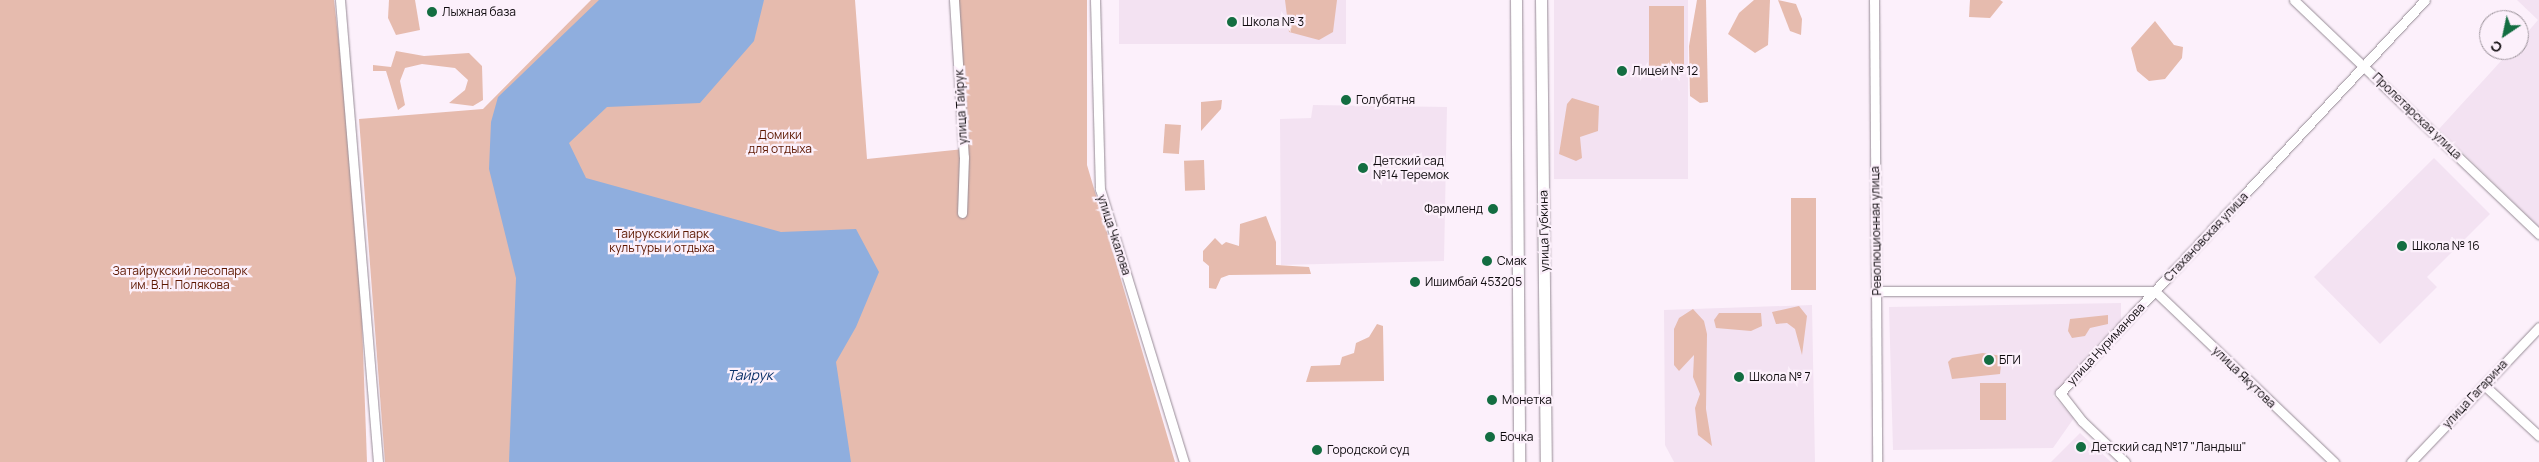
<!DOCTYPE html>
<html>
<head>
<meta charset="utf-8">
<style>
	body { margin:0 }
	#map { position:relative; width:2539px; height:462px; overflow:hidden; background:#fcf0fb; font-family:Manrope,sans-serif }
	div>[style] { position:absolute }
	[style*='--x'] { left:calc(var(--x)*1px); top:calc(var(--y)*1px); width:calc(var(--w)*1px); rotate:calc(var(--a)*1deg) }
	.built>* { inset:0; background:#f3e2f2; transform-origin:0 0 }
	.green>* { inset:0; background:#e6bbae; transform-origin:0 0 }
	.water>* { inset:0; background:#8faede }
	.roads { filter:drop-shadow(0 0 1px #978c96) drop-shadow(0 0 1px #978c96) }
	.minor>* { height:9px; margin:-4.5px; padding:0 4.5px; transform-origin:4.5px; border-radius:4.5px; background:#fff }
	.major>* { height:11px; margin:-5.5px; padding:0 5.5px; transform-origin:5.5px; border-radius:5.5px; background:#fff }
	.dots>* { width:14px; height:14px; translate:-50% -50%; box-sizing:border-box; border:2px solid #fcf0fb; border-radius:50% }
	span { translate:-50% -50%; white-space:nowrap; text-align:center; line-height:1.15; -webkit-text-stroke:4.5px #fcf0fb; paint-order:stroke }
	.poi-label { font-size:12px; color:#0e0a0d }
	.left { translate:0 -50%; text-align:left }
	.right { translate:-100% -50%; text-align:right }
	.street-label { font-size:12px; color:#0e0a0d }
	.park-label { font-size:12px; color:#5d1700 }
	.water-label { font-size:14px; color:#0b3068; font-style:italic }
	.north { position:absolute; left:2479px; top:10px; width:50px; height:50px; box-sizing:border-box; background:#fcf0fb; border:1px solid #9d949c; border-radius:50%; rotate:214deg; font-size:14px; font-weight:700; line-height:20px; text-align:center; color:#0e0a0d }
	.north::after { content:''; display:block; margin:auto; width:18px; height:22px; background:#136d41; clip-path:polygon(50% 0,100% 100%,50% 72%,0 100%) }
</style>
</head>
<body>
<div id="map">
	<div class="built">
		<div style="left:1119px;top:0;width:227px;height:44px"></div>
		<div style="left:1554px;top:0;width:134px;height:179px"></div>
		<div style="clip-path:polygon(2517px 0,2539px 0,2539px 227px,2439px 129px,2511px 50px,2519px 50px,2519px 42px,2538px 20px)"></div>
		<div style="clip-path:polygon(1313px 105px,1447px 107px,1444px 261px,1281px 265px,1280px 119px,1311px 118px)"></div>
		<div style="clip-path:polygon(2434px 158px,2490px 214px,2427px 277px,2437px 287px,2380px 344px,2314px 277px)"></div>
		<div style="clip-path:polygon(2121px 303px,2121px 324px,2053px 396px,2074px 418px,2053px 448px,1893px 450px,1889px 307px)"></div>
		<div style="clip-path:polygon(1812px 305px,1815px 462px,1674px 462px,1665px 445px,1664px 310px)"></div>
		<div style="clip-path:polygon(2080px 433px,2111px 462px,2051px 462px)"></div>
	</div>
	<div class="green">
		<div style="clip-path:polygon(0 0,334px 0,358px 212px,367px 462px,0 462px)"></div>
		<div style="clip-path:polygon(389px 0,415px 0,420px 30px,396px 35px,388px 18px)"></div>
		<div style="clip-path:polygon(591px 0,855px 0,867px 159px,964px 149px,957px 0,1087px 0,1087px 165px,1175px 462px,385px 462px,359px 119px,483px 109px)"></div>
		<div style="clip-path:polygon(1285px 0,1337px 0,1333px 32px,1319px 40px,1289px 32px)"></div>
		<div style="clip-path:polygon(1697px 0,1706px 0,1708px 102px,1700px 103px,1690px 96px,1689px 46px)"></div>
		<div style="clip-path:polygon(1754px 0,1770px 0,1768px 45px,1755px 53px,1728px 34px,1739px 13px)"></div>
		<div style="clip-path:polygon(1778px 0,1796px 4px,1802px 19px,1801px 35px,1790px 31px)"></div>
		<div style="clip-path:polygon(1970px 0,2000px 0,2003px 2px,1990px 18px,1969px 17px)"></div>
		<div style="left:1649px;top:6px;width:35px;height:61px"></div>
		<div style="clip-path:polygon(2155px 21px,2174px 45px,2183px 47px,2182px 58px,2165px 79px,2149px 81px,2137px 71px,2131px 48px)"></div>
		<div style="clip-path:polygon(396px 51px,424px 56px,469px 53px,482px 66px,483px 100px,473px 106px,449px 103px,465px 90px,468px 80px,455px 68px,422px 64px,405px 68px,400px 81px,405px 105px,398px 110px,386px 71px,373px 71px,373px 65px,391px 67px)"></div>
		<div style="clip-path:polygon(1572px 98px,1599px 106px,1598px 131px,1580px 137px,1582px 158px,1576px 161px,1559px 154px,1567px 104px)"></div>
		<div style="clip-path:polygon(1222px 100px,1221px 109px,1201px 131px,1201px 102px)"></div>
		<div style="left:1165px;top:124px;width:16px;height:29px;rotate:4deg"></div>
		<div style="left:1204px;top:160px;width:30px;height:20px;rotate:88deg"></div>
		<div style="left:1791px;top:198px;width:25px;height:92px"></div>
		<div style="clip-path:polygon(1266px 216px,1276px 242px,1276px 265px,1309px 267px,1311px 274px,1229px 275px,1221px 278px,1216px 289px,1209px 288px,1209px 266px,1203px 261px,1203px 251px,1215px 238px,1222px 245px,1226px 242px,1239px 246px,1240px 224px)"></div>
		<div style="clip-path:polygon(1799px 306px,1807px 316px,1802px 355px,1795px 329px,1787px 323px,1776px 324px,1772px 312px)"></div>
		<div style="clip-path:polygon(1693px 309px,1704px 321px,1707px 334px,1706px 409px,1712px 446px,1698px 435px,1695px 408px,1700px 394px,1693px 377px,1694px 355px,1679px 371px,1674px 365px,1674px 329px,1679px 318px)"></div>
		<div style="clip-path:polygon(1719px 313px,1761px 313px,1762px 326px,1751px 331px,1716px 328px,1714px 320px)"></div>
		<div style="clip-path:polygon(2108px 315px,2108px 324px,2090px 328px,2085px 336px,2072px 338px,2068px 331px,2070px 319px)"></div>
		<div style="clip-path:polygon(1377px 324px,1383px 326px,1384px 381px,1306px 382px,1311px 366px,1340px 365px,1342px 357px,1354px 353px,1356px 343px,1369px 337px)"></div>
		<div style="clip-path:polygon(1983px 353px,2002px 356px,2000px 374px,1952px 379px,1948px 362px,1952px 358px)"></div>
		<div style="left:1980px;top:383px;width:26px;height:37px"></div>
	</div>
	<div class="water">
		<div style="clip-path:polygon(599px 0,764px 0,754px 41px,700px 103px,607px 107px,569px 143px,586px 178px,781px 232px,856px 229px,879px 272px,856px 327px,836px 362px,851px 462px,509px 462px,516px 278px,489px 169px,491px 122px,498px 97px)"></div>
	</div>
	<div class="roads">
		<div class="minor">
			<div style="--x:340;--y:0;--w:464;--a:85.3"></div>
			<div style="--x:954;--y:0;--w:157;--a:86.4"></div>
			<div style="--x:964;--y:157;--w:56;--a:92"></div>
			<div style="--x:1095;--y:0;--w:189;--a:88.5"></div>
			<div style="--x:1100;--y:189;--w:286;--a:72.9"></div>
			<div style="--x:1874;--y:0;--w:462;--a:89.6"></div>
			<div style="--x:2294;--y:0;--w:339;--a:43.7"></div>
			<div style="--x:1877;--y:291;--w:278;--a:0"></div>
			<div style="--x:2155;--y:291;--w:248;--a:43.7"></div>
			<div style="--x:2484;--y:385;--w:75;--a:42.8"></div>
			<div style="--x:2125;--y:462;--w:59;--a:-136.4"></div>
			<div style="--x:2082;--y:421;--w:36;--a:-128"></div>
			<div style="--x:2060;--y:393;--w:536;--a:-47.12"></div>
			<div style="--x:2411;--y:462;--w:186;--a:-46.5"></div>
		</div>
		<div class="major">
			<div style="--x:1516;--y:0;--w:462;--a:89.6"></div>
			<div style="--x:1541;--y:0;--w:462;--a:89.4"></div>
		</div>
	</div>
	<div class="dots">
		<div style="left:432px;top:12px;background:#136d41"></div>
		<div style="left:1232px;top:22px;background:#136d41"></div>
		<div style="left:1622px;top:71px;background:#136d41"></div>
		<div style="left:1346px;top:100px;background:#136d41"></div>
		<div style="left:1363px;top:168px;background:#136d41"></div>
		<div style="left:1493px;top:209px;background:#136d41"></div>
		<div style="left:2402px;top:246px;background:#136d41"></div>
		<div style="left:1487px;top:261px;background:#136d41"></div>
		<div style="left:1415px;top:282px;background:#136d41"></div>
		<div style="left:1989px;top:360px;background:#136d41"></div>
		<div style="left:1739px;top:377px;background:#136d41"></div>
		<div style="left:1492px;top:400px;background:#136d41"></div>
		<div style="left:1490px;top:437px;background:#136d41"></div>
		<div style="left:2081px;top:447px;background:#136d41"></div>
		<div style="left:1317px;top:450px;background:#136d41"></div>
	</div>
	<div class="poi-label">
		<span class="left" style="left:442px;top:12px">Лыжная база</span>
		<span class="left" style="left:1242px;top:22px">Школа № 3</span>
		<span class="left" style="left:1632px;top:71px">Лицей № 12</span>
		<span class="left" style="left:1356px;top:100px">Голубятня</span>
		<span class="left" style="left:1373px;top:168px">Детский сад<br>№14 Теремок</span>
		<span class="right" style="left:1483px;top:209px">Фармленд</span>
		<span class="left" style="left:2412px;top:246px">Школа № 16</span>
		<span class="left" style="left:1497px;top:261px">Смак</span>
		<span class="left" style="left:1425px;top:282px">Ишимбай 453205</span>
		<span class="left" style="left:1999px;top:360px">БГИ</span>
		<span class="left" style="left:1749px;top:377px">Школа № 7</span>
		<span class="left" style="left:1502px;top:400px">Монетка</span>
		<span class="left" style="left:1500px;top:437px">Бочка</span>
		<span class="left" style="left:2091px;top:447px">Детский сад №17 "Ландыш"</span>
		<span class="left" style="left:1327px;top:450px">Городской суд</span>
	</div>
	<div class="street-label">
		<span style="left:961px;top:107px;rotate:-93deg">улица Тайрук</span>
		<span style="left:2417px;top:116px;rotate:44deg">Пролетарская улица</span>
		<span style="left:1544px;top:231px;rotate:-91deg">улица Губкина</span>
		<span style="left:1876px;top:231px;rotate:-91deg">Революционная улица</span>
		<span style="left:1114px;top:235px;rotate:72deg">улица Чкалова</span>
		<span style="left:2206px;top:237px;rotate:-47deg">Стахановская улица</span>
		<span style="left:2106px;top:344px;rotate:-47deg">улица Нуриманова</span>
		<span style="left:2244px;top:377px;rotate:44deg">улица Якутова</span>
		<span style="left:2475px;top:394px;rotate:-47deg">улица Гагарина</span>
	</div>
	<div class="park-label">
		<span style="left:780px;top:142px">Домики<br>для отдыха</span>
		<span style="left:662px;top:241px">Тайрукский парк<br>культуры и отдыха</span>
		<span style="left:180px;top:278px">Затайрукский лесопарк<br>им. В.Н. Полякова</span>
	</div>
	<div class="water-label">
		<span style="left:750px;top:375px">Тайрук</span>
	</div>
	<div class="north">С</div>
</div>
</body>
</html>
